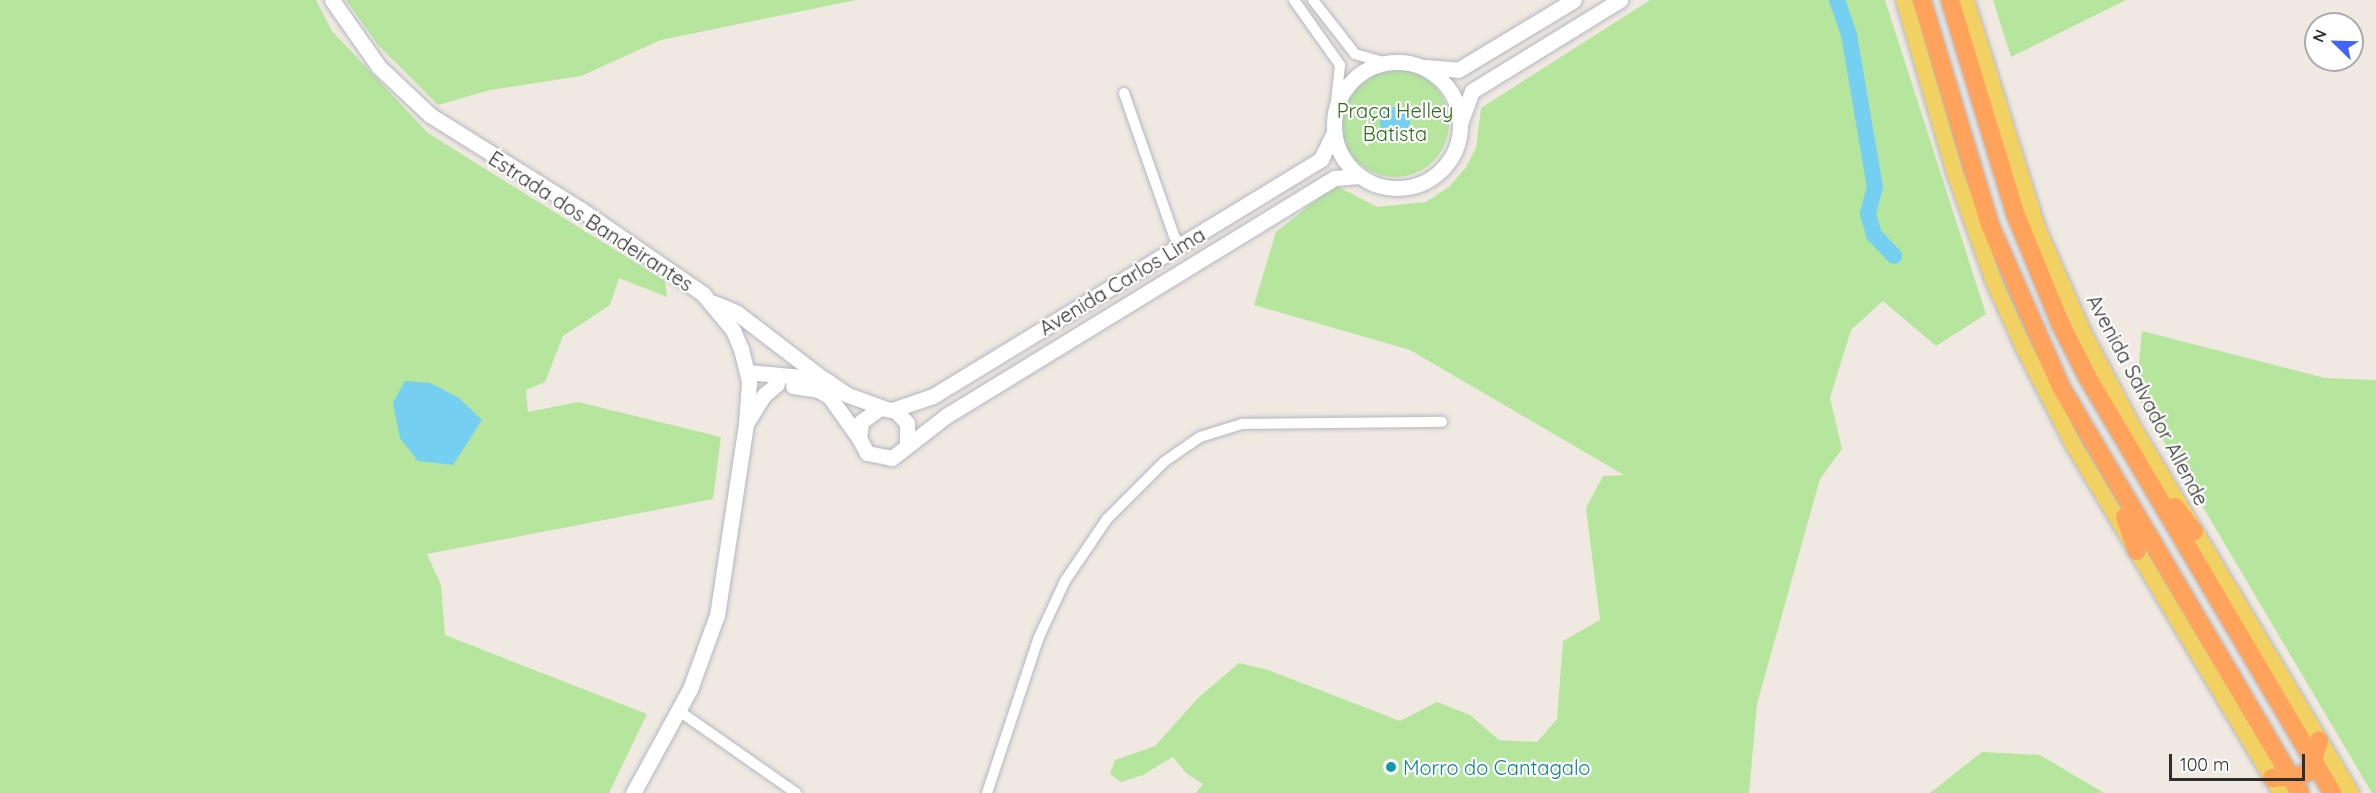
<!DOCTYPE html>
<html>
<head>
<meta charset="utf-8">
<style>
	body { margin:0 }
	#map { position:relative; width:2376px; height:793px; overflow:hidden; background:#efe9e1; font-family:Quicksand,sans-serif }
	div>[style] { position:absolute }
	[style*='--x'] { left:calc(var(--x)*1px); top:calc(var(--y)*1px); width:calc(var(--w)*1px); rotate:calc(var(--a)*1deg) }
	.green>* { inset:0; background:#b6e59e }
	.round { border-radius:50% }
	.water>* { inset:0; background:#75cff0 }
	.river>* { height:16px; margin:-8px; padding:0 8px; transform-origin:8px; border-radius:8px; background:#75cff0 }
	.roads { filter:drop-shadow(0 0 2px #b4b7c1) drop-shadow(0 0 2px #b4b7c1) }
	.street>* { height:10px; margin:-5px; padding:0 5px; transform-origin:5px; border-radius:5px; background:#fff }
	.secondary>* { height:15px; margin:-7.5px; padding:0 7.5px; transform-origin:7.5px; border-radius:7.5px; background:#fff }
	.secondary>.ring { margin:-7.5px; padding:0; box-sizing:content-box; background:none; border:15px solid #fff; border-radius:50% }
	.primary>* { height:16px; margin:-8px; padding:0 8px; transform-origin:8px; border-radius:8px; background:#f2d163 }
	.highway>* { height:18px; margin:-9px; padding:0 9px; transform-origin:9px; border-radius:9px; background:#ffa35c }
	.dots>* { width:16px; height:16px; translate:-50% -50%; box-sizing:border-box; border:3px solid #fff; border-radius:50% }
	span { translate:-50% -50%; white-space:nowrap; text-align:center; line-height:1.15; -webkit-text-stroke:4.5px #fff; paint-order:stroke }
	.park-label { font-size:20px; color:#2c6e1b }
	.street-label { font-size:20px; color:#2e2e2e }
	.culture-label { font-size:20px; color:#0d838f }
	.left { translate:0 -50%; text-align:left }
	.north { position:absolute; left:2304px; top:12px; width:60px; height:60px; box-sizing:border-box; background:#fff; border:2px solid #ababab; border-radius:50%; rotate:293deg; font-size:16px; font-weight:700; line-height:24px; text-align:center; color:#2e2e2e }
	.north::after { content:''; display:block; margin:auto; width:21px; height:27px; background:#4264fb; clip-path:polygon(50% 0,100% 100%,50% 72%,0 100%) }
	.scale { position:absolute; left:2169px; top:754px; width:136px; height:27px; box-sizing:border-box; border:3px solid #2e2e2e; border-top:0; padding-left:8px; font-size:18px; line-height:21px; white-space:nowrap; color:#2e2e2e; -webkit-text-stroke:4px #fff; paint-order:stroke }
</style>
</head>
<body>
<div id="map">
	<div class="green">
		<div style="clip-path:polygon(0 0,316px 0,332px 31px,428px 133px,665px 281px,667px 297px,619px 278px,610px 305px,563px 336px,545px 382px,526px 390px,528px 412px,578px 402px,721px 437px,713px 499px,427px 554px,441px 585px,445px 635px,647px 714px,609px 793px,0 793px)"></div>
		<div style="clip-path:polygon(346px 0,856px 0,661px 40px,581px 76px,490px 90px,438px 105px,378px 45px)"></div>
		<div style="clip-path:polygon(1650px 0,1885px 0,1986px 314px,1936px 346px,1883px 301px,1851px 330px,1830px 398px,1842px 449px,1820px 479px,1757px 704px,1749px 793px,1196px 793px,1203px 784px,1186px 773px,1173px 757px,1143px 775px,1121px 782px,1110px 774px,1115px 760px,1155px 746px,1199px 697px,1239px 663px,1268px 670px,1400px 721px,1437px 702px,1470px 715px,1499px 740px,1537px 742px,1557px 719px,1563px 641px,1600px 620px,1586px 508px,1603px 476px,1624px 475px,1410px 350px,1254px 305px,1276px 232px,1335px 185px,1377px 207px,1426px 202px,1450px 186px,1466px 167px,1476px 148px,1481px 108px)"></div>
		<div style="clip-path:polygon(1993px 0,2126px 0,2011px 57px)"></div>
		<div class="round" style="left:1341px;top:69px;width:108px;height:108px"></div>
		<div style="clip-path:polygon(2142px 331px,2325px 378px,2376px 380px,2376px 793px,2372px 793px,2136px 394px)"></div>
		<div style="clip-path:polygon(1982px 752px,2040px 755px,2104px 793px,1930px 793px)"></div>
	</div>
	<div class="water">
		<div class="round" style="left:1380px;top:107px;width:30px;height:30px"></div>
		<div style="clip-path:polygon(405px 381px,430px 383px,459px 398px,482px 420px,453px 465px,418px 461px,400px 438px,393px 403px)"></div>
	</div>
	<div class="river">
		<div style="--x:1837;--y:0;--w:37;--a:71"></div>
		<div style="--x:1849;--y:35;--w:154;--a:80.3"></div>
		<div style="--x:1875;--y:187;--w:28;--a:105"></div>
		<div style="--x:1868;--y:214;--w:22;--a:74"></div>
		<div style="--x:1874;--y:235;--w:29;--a:46"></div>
	</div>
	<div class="roads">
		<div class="street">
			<div style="--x:1294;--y:0;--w:80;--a:54.7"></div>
			<div style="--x:1340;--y:65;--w:46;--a:96.2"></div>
			<div style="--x:1313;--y:0;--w:68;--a:52.1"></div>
			<div style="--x:1355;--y:54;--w:32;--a:16"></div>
			<div style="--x:1124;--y:93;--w:151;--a:70.7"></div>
			<div style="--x:1174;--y:236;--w:12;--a:55"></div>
			<div style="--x:679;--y:711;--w:143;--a:35"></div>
			<div style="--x:987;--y:793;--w:164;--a:-71.6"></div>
			<div style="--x:1039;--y:637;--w:62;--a:-65.1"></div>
			<div style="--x:1065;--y:581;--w:75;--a:-55.9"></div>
			<div style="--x:1107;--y:519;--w:81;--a:-45"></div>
			<div style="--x:1164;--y:462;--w:44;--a:-34.8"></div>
			<div style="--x:1200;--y:437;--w:44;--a:-17.2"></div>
			<div style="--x:1242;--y:424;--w:200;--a:-0.6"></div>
		</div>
		<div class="secondary">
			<div style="--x:332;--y:0;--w:82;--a:55"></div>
			<div style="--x:379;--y:67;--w:70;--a:43.3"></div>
			<div style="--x:430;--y:115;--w:177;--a:32.1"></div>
			<div style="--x:580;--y:209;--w:150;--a:34.6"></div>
			<div style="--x:703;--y:294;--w:47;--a:50.2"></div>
			<div style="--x:733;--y:330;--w:21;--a:67"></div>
			<div style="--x:741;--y:349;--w:34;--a:76"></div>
			<div style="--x:749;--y:382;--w:42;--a:94.1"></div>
			<div style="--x:746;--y:424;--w:193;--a:98.6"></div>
			<div style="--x:717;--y:615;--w:79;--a:110"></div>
			<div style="--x:690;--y:689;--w:119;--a:118.7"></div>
			<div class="ring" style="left:1334px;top:62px;width:111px;height:111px"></div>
			<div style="--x:1426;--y:67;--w:32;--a:5"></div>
			<div style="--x:1458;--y:70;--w:135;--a:-31.1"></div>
			<div style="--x:1461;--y:121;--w:32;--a:-70"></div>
			<div style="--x:1472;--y:91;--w:174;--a:-31.6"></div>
			<div style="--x:714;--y:303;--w:25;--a:23"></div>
			<div style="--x:737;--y:313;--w:107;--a:37.4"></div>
			<div style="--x:747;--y:372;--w:77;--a:5.2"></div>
			<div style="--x:824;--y:379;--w:29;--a:34"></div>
			<div style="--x:848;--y:395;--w:38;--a:20"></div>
			<div style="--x:793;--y:386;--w:25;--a:9"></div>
			<div style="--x:818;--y:390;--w:13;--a:29"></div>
			<div style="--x:829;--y:396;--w:52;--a:54.5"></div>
			<div style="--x:892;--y:410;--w:43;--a:-18.9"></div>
			<div style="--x:933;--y:396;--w:455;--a:-31.4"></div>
			<div style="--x:1321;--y:159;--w:30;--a:-64"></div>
			<div style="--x:747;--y:422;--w:32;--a:-58"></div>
			<div style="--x:764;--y:395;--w:17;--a:-40"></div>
			<div style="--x:907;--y:444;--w:21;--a:-90"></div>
			<div style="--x:907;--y:423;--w:16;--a:-133"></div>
			<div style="--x:896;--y:411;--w:16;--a:-169"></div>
			<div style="--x:880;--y:408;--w:24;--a:144"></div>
			<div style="--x:861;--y:422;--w:16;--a:97"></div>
			<div style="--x:859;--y:438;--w:17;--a:62"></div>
			<div style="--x:867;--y:453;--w:25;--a:11"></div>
			<div style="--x:892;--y:458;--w:68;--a:-37.9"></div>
			<div style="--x:946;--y:416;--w:456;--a:-31.5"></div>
			<div style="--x:1335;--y:178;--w:24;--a:-5"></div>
		</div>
		<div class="primary">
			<div style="--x:1904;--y:0;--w:180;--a:73.6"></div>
			<div style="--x:1955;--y:173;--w:116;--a:70.3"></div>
			<div style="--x:1994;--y:282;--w:70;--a:65.6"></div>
			<div style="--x:2023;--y:346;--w:110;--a:63"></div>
			<div style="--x:2073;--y:444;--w:406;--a:59.2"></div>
			<div style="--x:1966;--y:0;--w:238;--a:72.6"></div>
			<div style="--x:2037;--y:227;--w:117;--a:66.3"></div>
			<div style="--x:2084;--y:334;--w:105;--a:62.2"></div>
			<div style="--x:2133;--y:427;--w:426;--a:59.2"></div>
		</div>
		<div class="highway">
			<div style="--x:1922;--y:0;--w:235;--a:73.2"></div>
			<div style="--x:1990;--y:225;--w:177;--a:66.3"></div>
			<div style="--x:2061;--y:387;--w:471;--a:59.5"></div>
			<div style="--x:1950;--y:0;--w:223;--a:73"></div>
			<div style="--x:2015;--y:213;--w:121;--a:67.7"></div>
			<div style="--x:2061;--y:325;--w:59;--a:63"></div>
			<div style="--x:2088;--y:378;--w:481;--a:59.5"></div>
			<div style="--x:2175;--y:507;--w:31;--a:52"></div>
			<div style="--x:2125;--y:517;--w:36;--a:71"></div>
			<div style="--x:2272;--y:778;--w:29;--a:-4"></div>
			<div style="--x:2301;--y:776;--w:11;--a:-34"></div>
			<div style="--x:2310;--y:770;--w:31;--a:-73"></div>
		</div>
	</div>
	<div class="dots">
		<div style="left:1391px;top:767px;background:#0f9aa8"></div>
	</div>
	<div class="park-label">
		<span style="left:1395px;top:122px">Praça Helley<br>Batista</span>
	</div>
	<div class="street-label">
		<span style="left:591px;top:221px;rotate:33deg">Estrada dos Bandeirantes</span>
		<span style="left:1122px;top:281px;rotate:-31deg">Avenida Carlos Lima</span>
		<span style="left:2148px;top:400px;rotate:62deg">Avenida Salvador Allende</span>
	</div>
	<div class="culture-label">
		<span class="left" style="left:1403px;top:767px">Morro do Cantagalo</span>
	</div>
	<div class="north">N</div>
	<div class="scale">100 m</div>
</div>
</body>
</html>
